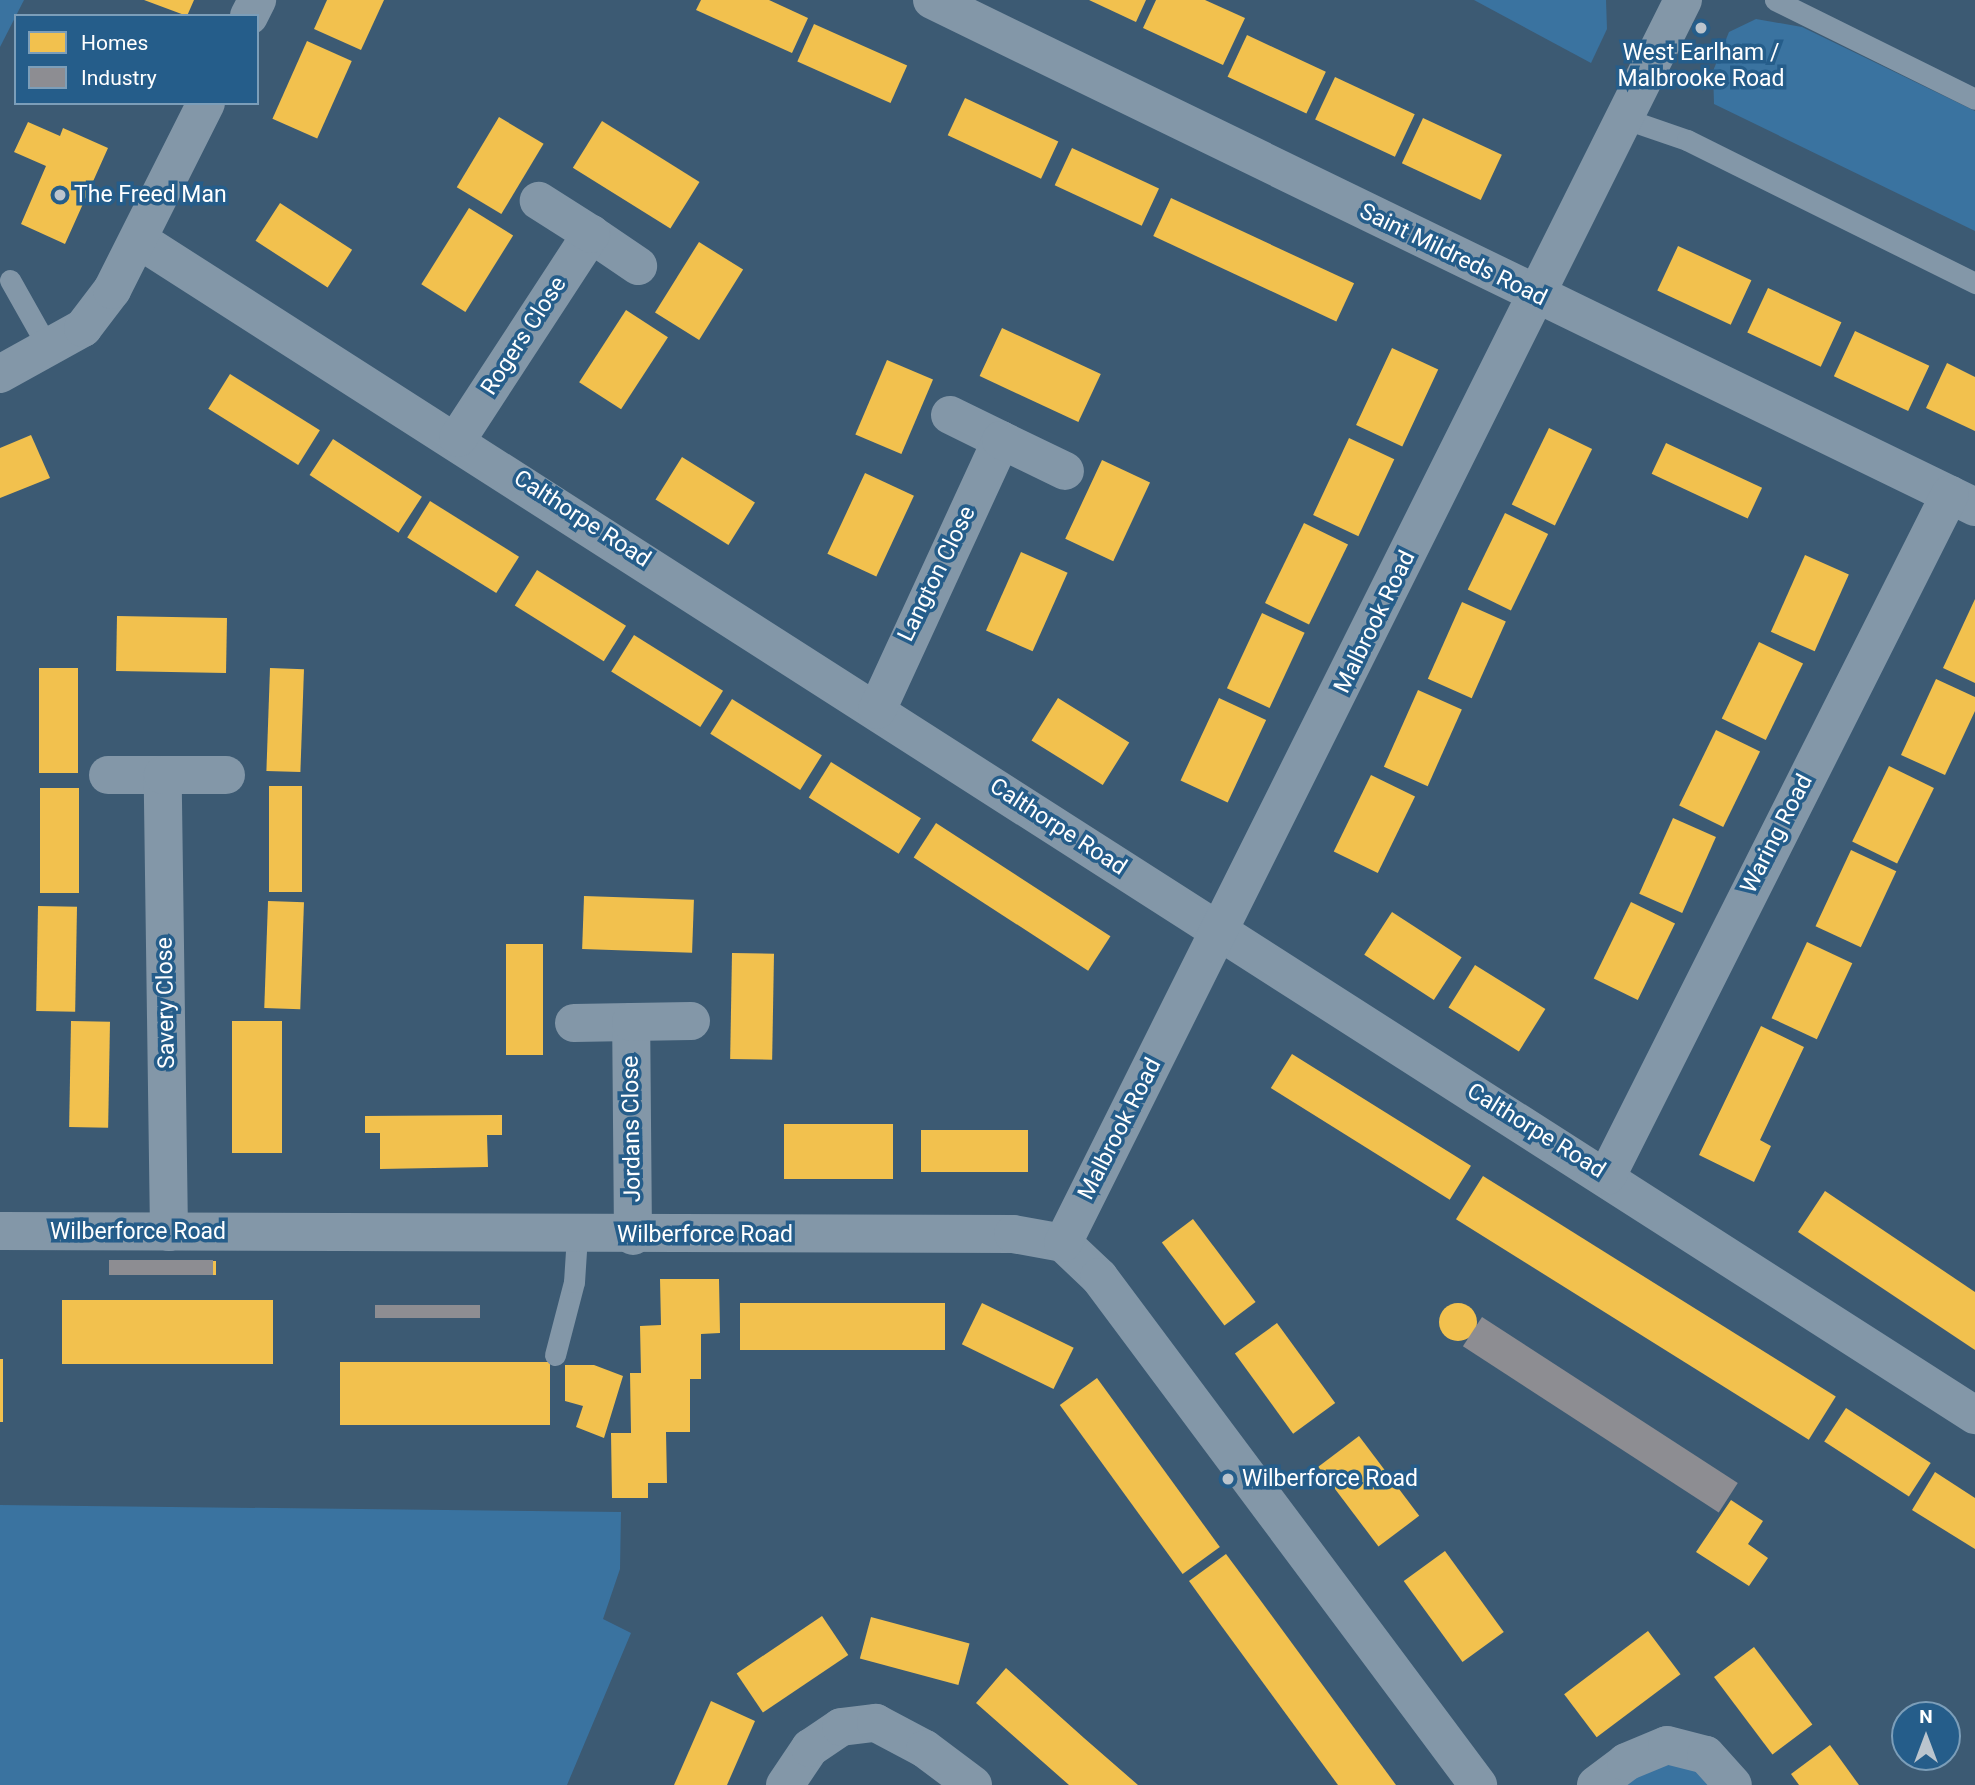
<!DOCTYPE html>
<html>
<head>
<meta charset="utf-8">
<style>
	body { margin:0 }
	#map { position:relative; width:1975px; height:1785px; overflow:hidden; background:#3c5a73; font-family:Roboto,sans-serif }
	div>[style] { position:absolute }
	[style*='--x'] { left:calc(var(--x)*1px); top:calc(var(--y)*1px); width:calc(var(--w)*1px); rotate:calc(var(--a)*1deg) }
	.green>* { inset:0; background:#3a73a0 }
	.homes>* { inset:0; background:#f2c14e; transform-origin:0 0 }
	.round { border-radius:50% }
	.industry>* { inset:0; background:#8d8d92; transform-origin:0 0 }
	.lane>* { height:21px; margin:-10.5px; padding:0 10.5px; transform-origin:10.5px; border-radius:10.5px; background:#8397a8 }
	.street>* { height:38px; margin:-19px; padding:0 19px; transform-origin:19px; border-radius:19px; background:#8397a8 }
	.dots>* { width:19px; height:19px; translate:-50% -50%; box-sizing:border-box; border:4px solid #255d8a; border-radius:50% }
	span { translate:-50% -50%; white-space:nowrap; text-align:center; line-height:1.15; -webkit-text-stroke:7px #255d8a; paint-order:stroke }
	.poi-label { font-size:23px; color:#fff }
	.left { translate:0 -50%; text-align:left }
	.street-label { font-size:23px; color:#fff }
	.legend { position:absolute; left:14px; top:14px; width:245px; height:91px; box-sizing:border-box; background:#255d8a; border:2px solid #7c9eb9; margin:0; padding:9px 12px; list-style:none; font-size:21px; color:#fff }
	.legend li { display:flex; align-items:center; gap:14px; height:35px }
	.legend b { width:35px; border:2px solid #7c9eb9 }
	.north { position:absolute; left:1891px; top:1701px; width:70px; height:70px; box-sizing:border-box; background:#255d8a; border:2px solid #7c9eb9; border-radius:50%; rotate:0deg; font-size:19px; font-weight:700; line-height:28px; text-align:center; color:#fff }
	.north::after { content:''; display:block; margin:auto; width:24px; height:32px; background:#bbc5ce; clip-path:polygon(50% 0,100% 100%,50% 72%,0 100%) }
</style>
</head>
<body>
<div id="map">
	<div class="green">
		<div style="clip-path:polygon(0 0,24px 0,0 47px)"></div>
		<div style="clip-path:polygon(1474px 0,1606px 0,1607px 29px,1591px 63px)"></div>
		<div style="clip-path:polygon(1756px 19px,1802px 27px,1975px 111px,1975px 231px,1714px 104px,1713px 71px,1729px 32px)"></div>
		<div style="clip-path:polygon(0 1505px,621px 1512px,620px 1569px,603px 1619px,631px 1633px,567px 1785px,0 1785px)"></div>
		<div style="clip-path:polygon(1644px 1764px,1687px 1764px,1714px 1785px,1616px 1785px)"></div>
	</div>
	<div class="homes">
		<div style="clip-path:polygon(144px 0,194px 0,187px 16px)"></div>
		<div style="clip-path:polygon(327px 0,384px 0,361px 50px,314px 29px)"></div>
		<div style="clip-path:polygon(701px 0,769px 0,808px 18px,792px 53px,696px 10px)"></div>
		<div style="clip-path:polygon(1089px 0,1146px 0,1136px 22px)"></div>
		<div style="clip-path:polygon(1156px 0,1205px 0,1245px 18px,1223px 65px,1143px 28px)"></div>
		<div style="left:814px;top:24px;width:102px;height:41px;rotate:24deg"></div>
		<div style="left:1247px;top:35px;width:87px;height:46px;rotate:25deg"></div>
		<div style="left:307px;top:41px;width:49px;height:85px;rotate:24deg"></div>
		<div style="left:1335px;top:77px;width:88px;height:47px;rotate:25deg"></div>
		<div style="left:965px;top:98px;width:103px;height:41px;rotate:25deg"></div>
		<div style="left:499px;top:117px;width:52px;height:82px;rotate:31deg"></div>
		<div style="left:1423px;top:118px;width:87px;height:50px;rotate:25deg"></div>
		<div style="left:602px;top:121px;width:115px;height:55px;rotate:32deg"></div>
		<div style="clip-path:polygon(28px 122px,60px 136px,63px 128px,108px 148px,65px 244px,21px 224px,46px 166px,14px 152px)"></div>
		<div style="left:1072px;top:148px;width:96px;height:41px;rotate:25deg"></div>
		<div style="left:1171px;top:198px;width:202px;height:42px;rotate:25deg"></div>
		<div style="left:280px;top:203px;width:86px;height:45px;rotate:33deg"></div>
		<div style="left:469px;top:208px;width:52px;height:90px;rotate:32deg"></div>
		<div style="left:699px;top:242px;width:52px;height:83px;rotate:32deg"></div>
		<div style="left:1678px;top:246px;width:81px;height:49px;rotate:25deg"></div>
		<div style="left:1768px;top:288px;width:81px;height:49px;rotate:25deg"></div>
		<div style="left:626px;top:310px;width:50px;height:86px;rotate:33deg"></div>
		<div style="left:1002px;top:328px;width:109px;height:53px;rotate:25deg"></div>
		<div style="left:1855px;top:331px;width:82px;height:50px;rotate:25deg"></div>
		<div style="left:1392px;top:348px;width:51px;height:85px;rotate:25deg"></div>
		<div style="left:887px;top:360px;width:50px;height:81px;rotate:23deg"></div>
		<div style="clip-path:polygon(1947px 363px,1975px 377px,1975px 431px,1926px 408px)"></div>
		<div style="left:230px;top:374px;width:106px;height:41px;rotate:32deg"></div>
		<div style="left:1549px;top:428px;width:48px;height:85px;rotate:26deg"></div>
		<div style="clip-path:polygon(31px 435px,50px 478px,0 498px,0 448px)"></div>
		<div style="left:1349px;top:438px;width:50px;height:85px;rotate:25deg"></div>
		<div style="left:333px;top:439px;width:106px;height:43px;rotate:33deg"></div>
		<div style="left:1666px;top:443px;width:106px;height:34px;rotate:25deg"></div>
		<div style="left:682px;top:457px;width:86px;height:50px;rotate:32deg"></div>
		<div style="left:1102px;top:460px;width:53px;height:87px;rotate:25deg"></div>
		<div style="left:865px;top:473px;width:54px;height:89px;rotate:25deg"></div>
		<div style="left:430px;top:501px;width:105px;height:43px;rotate:32deg"></div>
		<div style="left:1505px;top:513px;width:48px;height:85px;rotate:26deg"></div>
		<div style="left:1304px;top:523px;width:49px;height:89px;rotate:26deg"></div>
		<div style="left:1021px;top:552px;width:51px;height:86px;rotate:24deg"></div>
		<div style="left:1805px;top:555px;width:48px;height:84px;rotate:24deg"></div>
		<div style="left:537px;top:570px;width:105px;height:42px;rotate:32deg"></div>
		<div style="clip-path:polygon(1975px 599px,1975px 683px,1943px 668px)"></div>
		<div style="left:1462px;top:602px;width:48px;height:84px;rotate:24deg"></div>
		<div style="left:1262px;top:613px;width:47px;height:83px;rotate:25deg"></div>
		<div style="left:117px;top:616px;width:110px;height:55px;rotate:1deg"></div>
		<div style="left:634px;top:635px;width:105px;height:43px;rotate:32deg"></div>
		<div style="left:1759px;top:642px;width:49px;height:85px;rotate:26deg"></div>
		<div style="left:39px;top:668px;width:39px;height:105px"></div>
		<div style="left:270px;top:668px;width:34px;height:103px;rotate:2deg"></div>
		<div style="clip-path:polygon(1936px 679px,1975px 697px,1975px 711px,1945px 775px,1901px 755px)"></div>
		<div style="left:1418px;top:690px;width:48px;height:84px;rotate:24deg"></div>
		<div style="left:1058px;top:698px;width:84px;height:50px;rotate:32deg"></div>
		<div style="left:1219px;top:698px;width:52px;height:91px;rotate:25deg"></div>
		<div style="left:732px;top:699px;width:106px;height:41px;rotate:32deg"></div>
		<div style="left:1716px;top:730px;width:49px;height:84px;rotate:26deg"></div>
		<div style="left:831px;top:762px;width:106px;height:42px;rotate:32deg"></div>
		<div style="left:1889px;top:766px;width:50px;height:84px;rotate:26deg"></div>
		<div style="left:1371px;top:775px;width:49px;height:85px;rotate:26deg"></div>
		<div style="left:269px;top:786px;width:33px;height:106px"></div>
		<div style="left:40px;top:788px;width:39px;height:105px"></div>
		<div style="left:1673px;top:818px;width:47px;height:83px;rotate:24deg"></div>
		<div style="left:936px;top:823px;width:208px;height:41px;rotate:33deg"></div>
		<div style="left:1851px;top:850px;width:50px;height:84px;rotate:25deg"></div>
		<div style="left:584px;top:896px;width:110px;height:53px;rotate:2deg"></div>
		<div style="left:268px;top:901px;width:36px;height:107px;rotate:2deg"></div>
		<div style="left:1631px;top:902px;width:49px;height:85px;rotate:26deg"></div>
		<div style="left:38px;top:906px;width:39px;height:105px;rotate:1deg"></div>
		<div style="left:1392px;top:912px;width:83px;height:51px;rotate:33deg"></div>
		<div style="left:1807px;top:942px;width:50px;height:84px;rotate:25deg"></div>
		<div style="left:506px;top:944px;width:37px;height:111px"></div>
		<div style="left:732px;top:953px;width:42px;height:106px;rotate:1deg"></div>
		<div style="left:1475px;top:965px;width:83px;height:50px;rotate:32deg"></div>
		<div style="left:71px;top:1021px;width:39px;height:106px;rotate:1deg"></div>
		<div style="left:232px;top:1021px;width:50px;height:132px"></div>
		<div style="clip-path:polygon(1761px 1026px,1804px 1047px,1760px 1140px,1771px 1146px,1754px 1182px,1699px 1155px)"></div>
		<div style="left:1292px;top:1054px;width:211px;height:40px;rotate:32deg"></div>
		<div style="clip-path:polygon(502px 1115px,502px 1135px,487px 1135px,488px 1167px,380px 1169px,380px 1133px,365px 1133px,365px 1116px)"></div>
		<div style="left:784px;top:1124px;width:109px;height:55px"></div>
		<div style="left:921px;top:1130px;width:107px;height:42px"></div>
		<div style="left:1483px;top:1176px;width:416px;height:51px;rotate:32deg"></div>
		<div style="clip-path:polygon(1825px 1191px,1975px 1292px,1975px 1350px,1798px 1232px)"></div>
		<div style="left:1193px;top:1219px;width:104px;height:39px;rotate:53deg"></div>
		<div style="left:216px;top:1261px;width:14px;height:95px;rotate:90deg"></div>
		<div style="clip-path:polygon(660px 1279px,719px 1279px,720px 1333px,701px 1334px,701px 1379px,690px 1379px,690px 1432px,666px 1432px,667px 1483px,648px 1483px,648px 1498px,612px 1498px,611px 1433px,631px 1433px,630px 1373px,641px 1373px,640px 1326px,661px 1325px)"></div>
		<div style="left:62px;top:1300px;width:211px;height:64px"></div>
		<div class="round" style="left:1439px;top:1303px;width:38px;height:38px"></div>
		<div style="left:740px;top:1303px;width:205px;height:47px"></div>
		<div style="left:982px;top:1303px;width:102px;height:46px;rotate:26deg"></div>
		<div style="left:1277px;top:1323px;width:99px;height:52px;rotate:54deg"></div>
		<div style="left:0;top:1359px;width:3px;height:63px"></div>
		<div style="left:340px;top:1362px;width:210px;height:63px"></div>
		<div style="clip-path:polygon(565px 1365px,594px 1365px,623px 1376px,604px 1438px,576px 1427px,583px 1406px,565px 1401px)"></div>
		<div style="left:1097px;top:1378px;width:209px;height:46px;rotate:54deg"></div>
		<div style="left:1846px;top:1408px;width:101px;height:40px;rotate:33deg"></div>
		<div style="left:1359px;top:1436px;width:100px;height:51px;rotate:53deg"></div>
		<div style="clip-path:polygon(1935px 1472px,1975px 1498px,1975px 1549px,1912px 1510px)"></div>
		<div style="clip-path:polygon(1731px 1500px,1763px 1521px,1748px 1544px,1768px 1558px,1749px 1586px,1696px 1552px)"></div>
		<div style="left:1445px;top:1551px;width:100px;height:51px;rotate:54deg"></div>
		<div style="clip-path:polygon(1226px 1554px,1258px 1597px,1396px 1785px,1338px 1785px,1220px 1624px,1189px 1581px)"></div>
		<div style="left:822px;top:1616px;width:47px;height:103px;rotate:56deg"></div>
		<div style="left:871px;top:1617px;width:102px;height:43px;rotate:15deg"></div>
		<div style="left:1648px;top:1631px;width:54px;height:105px;rotate:53deg"></div>
		<div style="left:1754px;top:1647px;width:97px;height:50px;rotate:53deg"></div>
		<div style="clip-path:polygon(1006px 1668px,1084px 1738px,1138px 1785px,1069px 1785px,976px 1703px)"></div>
		<div style="clip-path:polygon(711px 1701px,755px 1721px,727px 1785px,674px 1785px)"></div>
		<div style="clip-path:polygon(1830px 1745px,1859px 1785px,1799px 1785px,1791px 1774px)"></div>
	</div>
	<div class="industry">
		<div style="left:213px;top:1260px;width:15px;height:104px;rotate:90deg"></div>
		<div style="left:480px;top:1305px;width:13px;height:105px;rotate:90deg"></div>
		<div style="left:1482px;top:1317px;width:305px;height:35px;rotate:33deg"></div>
	</div>
	<div class="lane">
		<div style="--x:1775;--y:0;--w:223;--a:26.3"></div>
		<div style="--x:1623;--y:118;--w:68;--a:19"></div>
		<div style="--x:1687;--y:140;--w:322;--a:26.4"></div>
		<div style="--x:10;--y:280;--w:81;--a:60.6"></div>
		<div style="--x:555;--y:1355;--w:75;--a:-75.4"></div>
		<div style="--x:574;--y:1282;--w:47;--a:-86.3"></div>
	</div>
	<div class="street">
		<div style="--x:932;--y:0;--w:1160;--a:25.92"></div>
		<div style="--x:249;--y:16;--w:18;--a:-63"></div>
		<div style="--x:591;--y:234;--w:57;--a:34.2"></div>
		<div style="--x:139;--y:240;--w:2180;--a:32.62"></div>
		<div style="--x:0;--y:374;--w:95;--a:-29"></div>
		<div style="--x:83;--y:328;--w:48;--a:-52.7"></div>
		<div style="--x:112;--y:290;--w:209;--a:-63.3"></div>
		<div style="--x:950;--y:415;--w:57;--a:26.1"></div>
		<div style="--x:458;--y:438;--w:244;--a:-56.9"></div>
		<div style="--x:591;--y:234;--w:62;--a:-147.6"></div>
		<div style="--x:877;--y:710;--w:297;--a:-65.3"></div>
		<div style="--x:1001;--y:440;--w:71;--a:25.8"></div>
		<div style="--x:108;--y:775;--w:55;--a:0"></div>
		<div style="--x:574;--y:1023;--w:57;--a:-1"></div>
		<div style="--x:1607;--y:1176;--w:763;--a:-63.3"></div>
		<div style="--x:0;--y:1231;--w:1013;--a:0.17"></div>
		<div style="--x:1013;--y:1234;--w:51;--a:10.2"></div>
		<div style="--x:1063;--y:1243;--w:50;--a:43.4"></div>
		<div style="--x:1099;--y:1277;--w:634;--a:53.27"></div>
		<div style="--x:169;--y:1232;--w:457;--a:-90.8"></div>
		<div style="--x:163;--y:775;--w:63;--a:0"></div>
		<div style="--x:633;--y:1236;--w:214;--a:-90.5"></div>
		<div style="--x:631;--y:1022;--w:60;--a:-1"></div>
		<div style="--x:1063;--y:1243;--w:1389;--a:-63.49"></div>
		<div style="--x:785;--y:1785;--w:45;--a:-56"></div>
		<div style="--x:810;--y:1748;--w:37;--a:-34"></div>
		<div style="--x:841;--y:1727;--w:35;--a:-7"></div>
		<div style="--x:876;--y:1723;--w:55;--a:28"></div>
		<div style="--x:925;--y:1749;--w:60;--a:36.9"></div>
		<div style="--x:1596;--y:1785;--w:38;--a:-37"></div>
		<div style="--x:1626;--y:1762;--w:44;--a:-22.5"></div>
		<div style="--x:1667;--y:1745;--w:40;--a:14.4"></div>
		<div style="--x:1706;--y:1755;--w:40;--a:48"></div>
	</div>
	<div class="dots">
		<div style="left:1701px;top:28px;background:#bbc5ce"></div>
		<div style="left:60px;top:195px;background:#bbc5ce"></div>
		<div style="left:1228px;top:1479px;background:#bbc5ce"></div>
	</div>
	<div class="poi-label">
		<span style="left:1701px;top:66px">West Earlham /<br>Malbrooke Road</span>
		<span class="left" style="left:74px;top:195px">The Freed Man</span>
		<span class="left" style="left:1242px;top:1479px">Wilberforce Road</span>
	</div>
	<div class="street-label">
		<span style="left:1453px;top:255px;rotate:26deg">Saint Mildreds Road</span>
		<span style="left:524px;top:336px;rotate:-57deg">Rogers Close</span>
		<span style="left:582px;top:519px;rotate:33deg">Calthorpe Road</span>
		<span style="left:937px;top:574px;rotate:-64deg">Langton Close</span>
		<span style="left:1375px;top:622px;rotate:-64deg">Malbrook Road</span>
		<span style="left:1058px;top:827px;rotate:33deg">Calthorpe Road</span>
		<span style="left:1777px;top:834px;rotate:-63deg">Waring Road</span>
		<span style="left:166px;top:1003px;rotate:-91deg">Savery Close</span>
		<span style="left:632px;top:1129px;rotate:-91deg">Jordans Close</span>
		<span style="left:1120px;top:1129px;rotate:-63deg">Malbrook Road</span>
		<span style="left:1536px;top:1131px;rotate:32deg">Calthorpe Road</span>
		<span style="left:138px;top:1232px">Wilberforce Road</span>
		<span style="left:705px;top:1235px">Wilberforce Road</span>
	</div>
	<ul class="legend">
	<li><b style="height:19px;background:#f2c14e"></b>Homes</li>
	<li><b style="height:19px;background:#8d8d92"></b>Industry</li>
	</ul>
	<div class="north">N</div>
</div>
</body>
</html>
